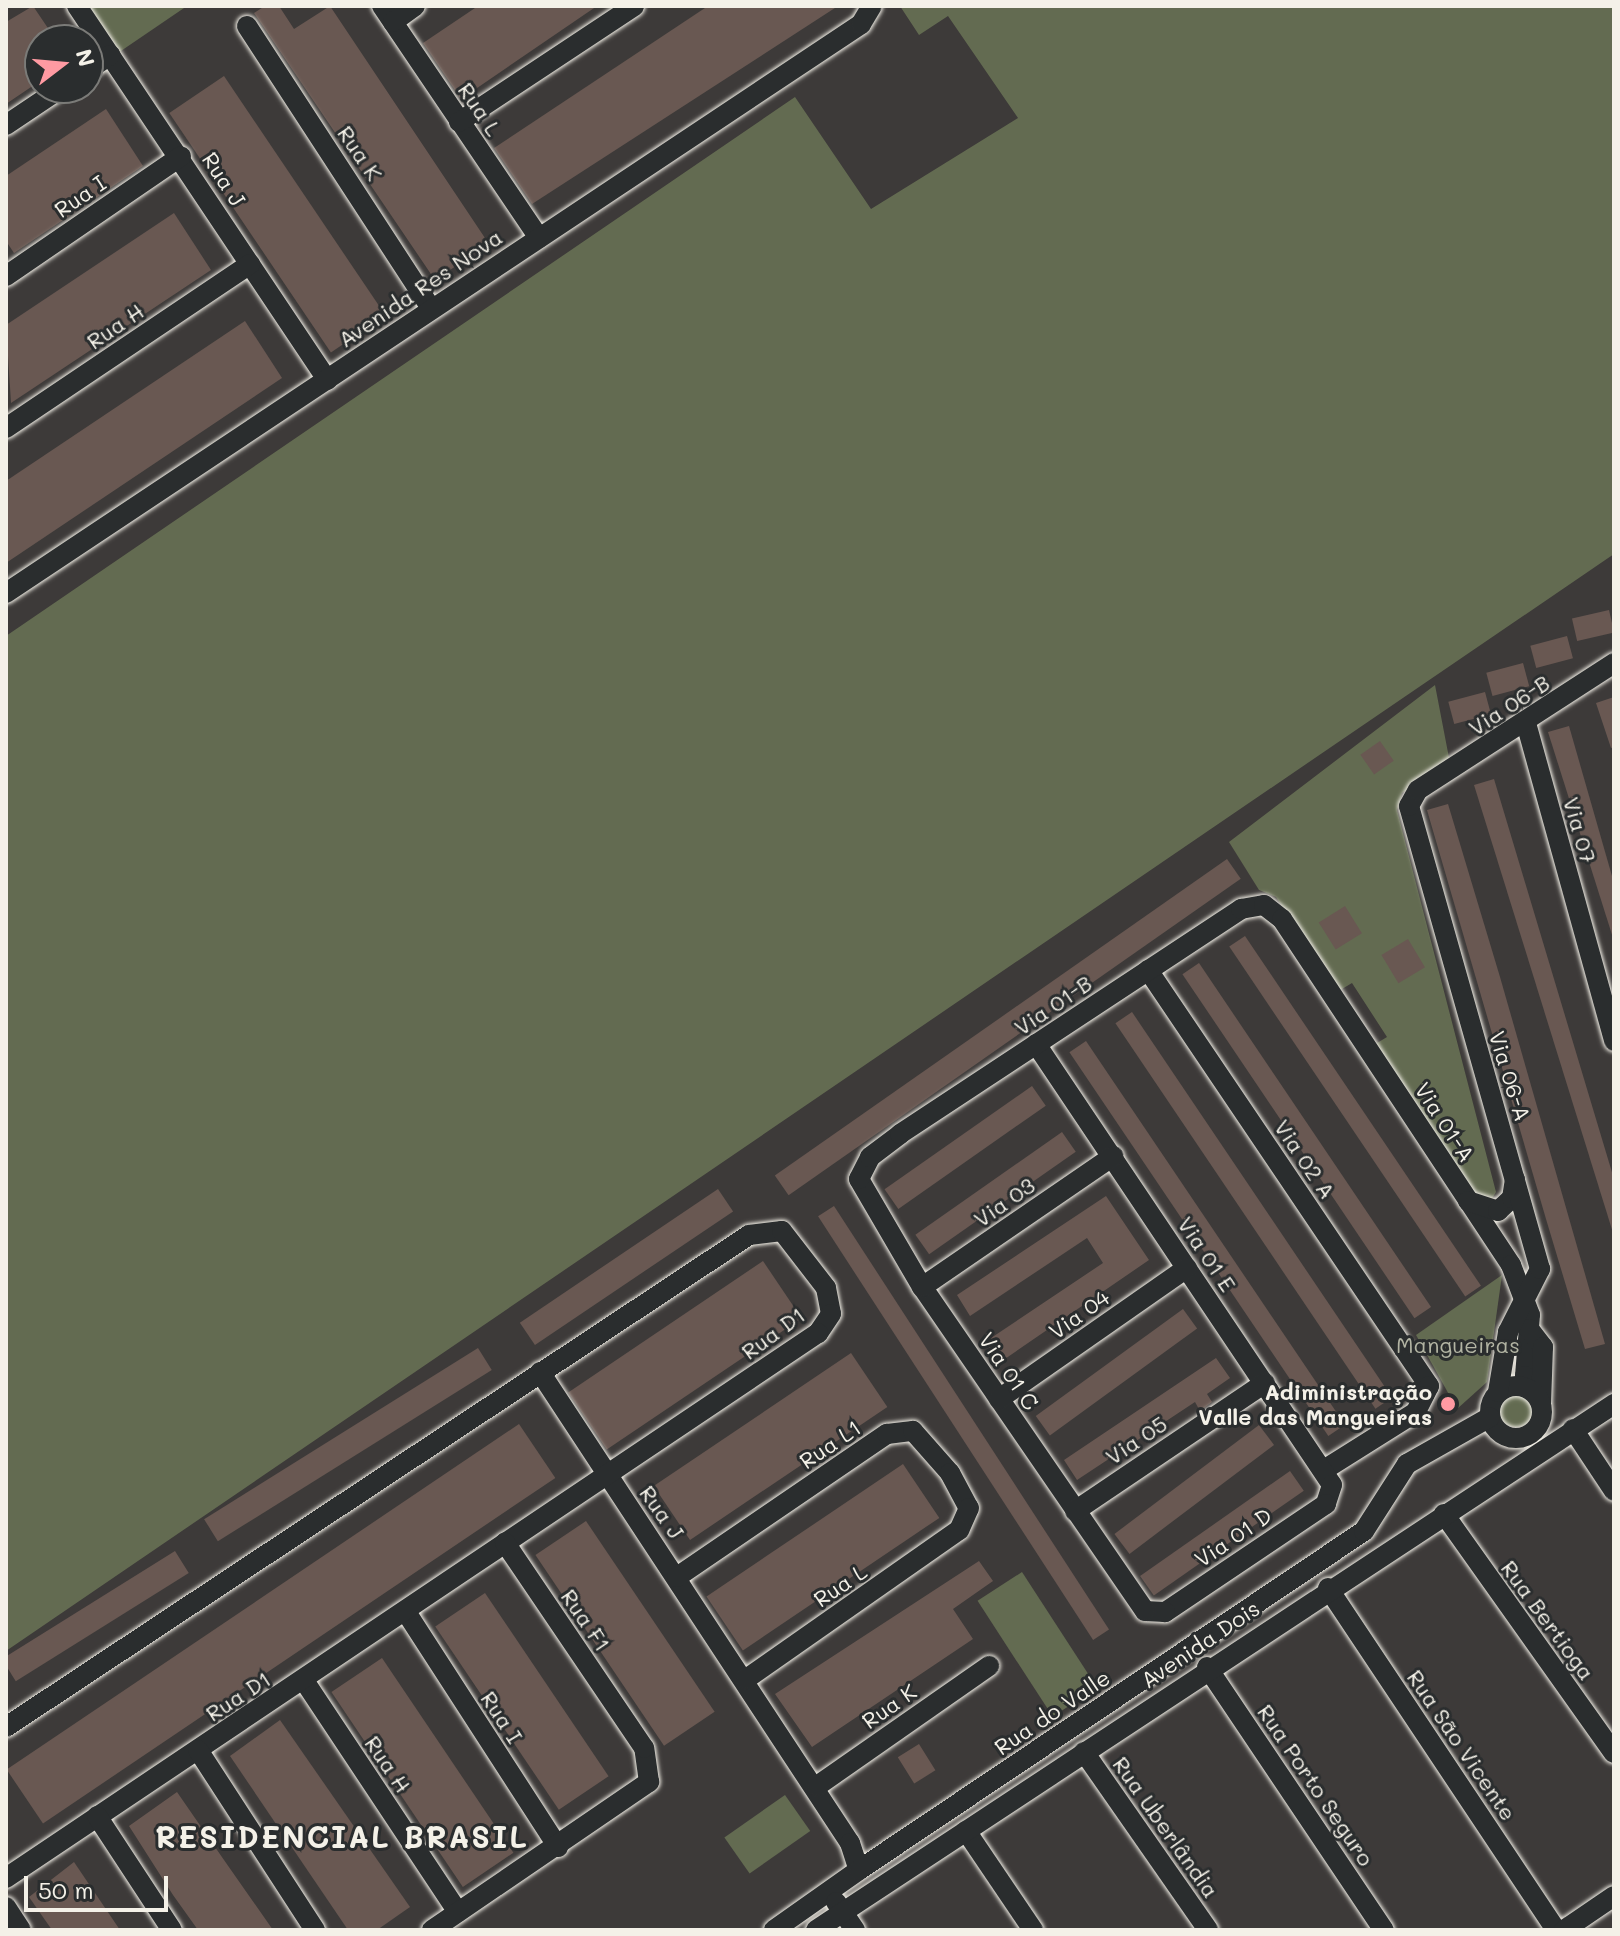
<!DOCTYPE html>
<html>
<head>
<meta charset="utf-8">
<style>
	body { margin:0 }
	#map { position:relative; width:1620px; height:1936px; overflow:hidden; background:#3d3a39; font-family:Mali,sans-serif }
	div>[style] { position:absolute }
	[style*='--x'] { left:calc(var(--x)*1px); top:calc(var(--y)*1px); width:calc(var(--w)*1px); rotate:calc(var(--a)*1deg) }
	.green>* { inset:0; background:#636b51; transform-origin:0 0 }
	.round { border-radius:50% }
	.building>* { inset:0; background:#695852; transform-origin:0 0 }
	.roads { filter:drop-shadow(0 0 2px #f4f1e8) drop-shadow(0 0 2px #f4f1e8) }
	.street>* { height:20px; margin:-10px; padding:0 10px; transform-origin:10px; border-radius:10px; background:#2a2d2e }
	.street>.ring { margin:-10px; padding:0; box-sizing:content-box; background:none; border:20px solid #2a2d2e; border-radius:50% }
	.dots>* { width:22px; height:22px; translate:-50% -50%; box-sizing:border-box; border:4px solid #2a2d2e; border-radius:50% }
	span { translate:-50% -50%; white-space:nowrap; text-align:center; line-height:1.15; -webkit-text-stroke:6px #2a2d2e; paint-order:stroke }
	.street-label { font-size:22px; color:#f4f1e8 }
	.park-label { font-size:22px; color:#b3b5a4 }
	.poi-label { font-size:22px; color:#f4f1e8; font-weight:700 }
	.right { translate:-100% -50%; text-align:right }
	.district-label { font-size:30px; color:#f4f1e8; font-weight:700; letter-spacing:2px }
	.frame { position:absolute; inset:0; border:8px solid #f4f1e8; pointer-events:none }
	.north { position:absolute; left:24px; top:24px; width:80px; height:80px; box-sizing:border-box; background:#2a2d2e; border:2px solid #7b7b78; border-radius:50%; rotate:74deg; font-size:22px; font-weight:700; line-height:32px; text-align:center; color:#f4f1e8 }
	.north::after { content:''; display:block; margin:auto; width:28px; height:36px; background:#ff9aa2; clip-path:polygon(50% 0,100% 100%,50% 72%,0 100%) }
	.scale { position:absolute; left:24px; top:1876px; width:144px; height:36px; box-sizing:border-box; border:4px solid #f4f1e8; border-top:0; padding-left:10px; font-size:24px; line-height:28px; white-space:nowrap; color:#f4f1e8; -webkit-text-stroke:6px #2a2d2e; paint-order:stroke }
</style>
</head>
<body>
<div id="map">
	<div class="green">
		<div style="clip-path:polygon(81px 6px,187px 6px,115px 55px)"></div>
		<div style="clip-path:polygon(900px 6px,1614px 6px,1614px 554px,6px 1651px,6px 636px,795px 97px,871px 209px,1018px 118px,948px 16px,919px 35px)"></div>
		<div style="clip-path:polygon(1435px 685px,1450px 763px,1402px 793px,1397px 810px,1496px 1192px,1490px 1202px,1473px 1197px,1372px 1046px,1387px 1037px,1352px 983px,1337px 992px,1276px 897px,1259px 890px,1229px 842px)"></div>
		<div style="clip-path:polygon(1502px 1275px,1487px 1382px,1457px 1409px,1416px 1335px)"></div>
		<div class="round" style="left:1498px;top:1391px;width:36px;height:36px"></div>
		<div style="left:1022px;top:1572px;width:138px;height:53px;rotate:57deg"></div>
		<div style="left:785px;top:1795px;width:44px;height:74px;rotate:55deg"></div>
	</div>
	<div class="building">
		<div style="clip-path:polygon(33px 6px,56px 40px,40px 40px,40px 81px,6px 104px,6px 22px)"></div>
		<div style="clip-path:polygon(265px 6px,279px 6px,294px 29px,330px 6px,489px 244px,435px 280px,254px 13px)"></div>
		<div style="clip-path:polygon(478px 6px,597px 6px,461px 99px,423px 43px)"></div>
		<div style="clip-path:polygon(708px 6px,838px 6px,532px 204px,494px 148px)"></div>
		<div style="left:224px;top:76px;width:289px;height:66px;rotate:56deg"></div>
		<div style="clip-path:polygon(106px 109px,143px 166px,14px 253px,6px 241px,6px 176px)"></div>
		<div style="clip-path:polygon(174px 213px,211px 270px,11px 403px,6px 325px)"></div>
		<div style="clip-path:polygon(245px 321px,282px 378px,6px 563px,6px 481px)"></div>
		<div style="left:1609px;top:610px;width:23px;height:38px;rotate:77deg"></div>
		<div style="left:1567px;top:636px;width:23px;height:38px;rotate:75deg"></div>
		<div style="left:1523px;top:663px;width:24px;height:38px;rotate:75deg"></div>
		<div style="left:1485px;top:692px;width:23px;height:38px;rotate:75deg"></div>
		<div style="clip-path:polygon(1614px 697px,1614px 747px,1611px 748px,1596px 703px)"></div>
		<div style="clip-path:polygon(1569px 726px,1614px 883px,1614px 941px,1548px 732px)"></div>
		<div style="left:1380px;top:741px;width:24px;height:24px;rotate:55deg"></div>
		<div style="clip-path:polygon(1494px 779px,1614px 1179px,1614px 1236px,1474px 785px)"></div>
		<div style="clip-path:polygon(1448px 804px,1500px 977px,1605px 1344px,1585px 1349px,1546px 1219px,1427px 810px)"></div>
		<div style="left:1227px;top:859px;width:24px;height:552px;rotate:55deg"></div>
		<div style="left:1345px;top:906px;width:32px;height:31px;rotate:58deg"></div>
		<div style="left:1245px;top:936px;width:422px;height:19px;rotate:56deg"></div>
		<div style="left:1408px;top:939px;width:33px;height:31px;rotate:59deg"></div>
		<div style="left:1199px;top:963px;width:415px;height:20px;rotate:56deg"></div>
		<div style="left:1132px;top:1012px;width:465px;height:20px;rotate:56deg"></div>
		<div style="left:1086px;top:1041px;width:463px;height:20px;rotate:56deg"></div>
		<div style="left:1032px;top:1086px;width:24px;height:180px;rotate:55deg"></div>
		<div style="left:1062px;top:1132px;width:24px;height:179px;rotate:55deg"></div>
		<div style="left:718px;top:1189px;width:27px;height:239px;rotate:56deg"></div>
		<div style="clip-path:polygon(1106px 1196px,1149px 1260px,999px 1363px,985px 1342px,1103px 1263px,1087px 1238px,970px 1316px,957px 1295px)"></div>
		<div style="left:834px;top:1206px;width:505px;height:19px;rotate:57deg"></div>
		<div style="left:763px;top:1261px;width:69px;height:235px;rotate:56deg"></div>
		<div style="left:1183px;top:1309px;width:24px;height:182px;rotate:54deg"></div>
		<div style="left:478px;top:1348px;width:26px;height:323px;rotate:58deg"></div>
		<div style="left:851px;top:1353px;width:65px;height:238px;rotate:56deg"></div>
		<div style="clip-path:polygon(1216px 1358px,1230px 1378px,1207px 1394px,1212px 1402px,1200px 1411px,1195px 1402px,1077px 1480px,1064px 1460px)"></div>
		<div style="left:519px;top:1424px;width:65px;height:618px;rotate:56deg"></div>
		<div style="left:1259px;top:1425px;width:25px;height:181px;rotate:53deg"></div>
		<div style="left:903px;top:1464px;width:65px;height:237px;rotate:56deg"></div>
		<div style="left:1290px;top:1471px;width:24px;height:183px;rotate:55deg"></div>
		<div style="left:586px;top:1521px;width:230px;height:61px;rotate:56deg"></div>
		<div style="left:175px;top:1551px;width:26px;height:204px;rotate:58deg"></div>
		<div style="clip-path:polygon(979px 1561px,993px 1581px,953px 1609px,973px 1639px,812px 1747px,775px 1694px)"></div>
		<div style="left:485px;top:1593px;width:221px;height:60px;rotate:56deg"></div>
		<div style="left:382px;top:1658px;width:235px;height:61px;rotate:56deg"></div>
		<div style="clip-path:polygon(280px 1720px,410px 1907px,377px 1930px,348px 1930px,230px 1756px)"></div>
		<div style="left:919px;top:1744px;width:31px;height:25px;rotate:58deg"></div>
		<div style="clip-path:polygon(177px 1792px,224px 1860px,273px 1930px,198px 1930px,173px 1895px,129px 1826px)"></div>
		<div style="clip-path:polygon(74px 1862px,120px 1930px,52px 1930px,29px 1897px)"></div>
	</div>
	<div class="roads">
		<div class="street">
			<div style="--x:77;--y:6;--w:450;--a:56.2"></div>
			<div style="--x:382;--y:6;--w:280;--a:55.9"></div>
			<div style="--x:393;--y:22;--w:27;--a:-36"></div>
			<div style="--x:247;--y:26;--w:335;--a:56.9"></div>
			<div style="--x:88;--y:70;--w:27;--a:-34"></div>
			<div style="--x:459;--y:122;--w:210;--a:-33.5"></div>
			<div style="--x:6;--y:125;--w:66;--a:-33.9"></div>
			<div style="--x:6;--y:276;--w:212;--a:-34.4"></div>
			<div style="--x:6;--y:428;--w:294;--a:-33.9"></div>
			<div style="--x:6;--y:593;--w:1027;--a:-33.64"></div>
			<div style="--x:861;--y:24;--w:21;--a:-59"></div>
			<div style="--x:1526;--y:723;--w:330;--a:74.5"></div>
			<div style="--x:1148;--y:970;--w:502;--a:55.96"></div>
			<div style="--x:1429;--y:1386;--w:29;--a:117"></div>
			<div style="--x:1416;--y:1412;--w:109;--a:147.8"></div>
			<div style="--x:1036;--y:1044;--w:531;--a:56.13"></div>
			<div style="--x:1332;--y:1485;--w:20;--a:108"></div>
			<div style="--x:1326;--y:1504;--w:194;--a:146.1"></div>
			<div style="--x:1165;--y:1612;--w:20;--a:-177"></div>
			<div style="--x:1145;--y:1611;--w:393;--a:-124.5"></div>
			<div style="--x:922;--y:1287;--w:125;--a:-120.3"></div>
			<div style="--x:859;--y:1179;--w:25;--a:-63"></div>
			<div style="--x:870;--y:1157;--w:38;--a:-37"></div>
			<div style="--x:900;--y:1134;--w:409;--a:-33.4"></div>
			<div style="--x:1241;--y:909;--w:23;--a:-10"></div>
			<div style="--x:1264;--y:905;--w:23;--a:38"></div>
			<div style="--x:1282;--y:919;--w:415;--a:56.5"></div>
			<div style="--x:1511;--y:1265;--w:53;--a:69.2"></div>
			<div style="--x:1530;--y:1315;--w:61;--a:94.7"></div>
			<div style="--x:1525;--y:1376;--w:15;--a:67"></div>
			<div style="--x:1468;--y:1201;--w:32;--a:18"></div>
			<div style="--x:1498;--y:1211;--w:19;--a:-43"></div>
			<div style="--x:1512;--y:1198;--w:19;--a:-81"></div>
			<div style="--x:922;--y:1287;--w:232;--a:-34.4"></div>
			<div style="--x:1529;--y:1329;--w:23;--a:52"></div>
			<div style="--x:1543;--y:1347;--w:56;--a:92"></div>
			<div style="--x:540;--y:1372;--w:564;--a:56.65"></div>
			<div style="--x:850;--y:1843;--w:28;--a:72"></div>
			<div style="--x:859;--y:1870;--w:104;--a:144.8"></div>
			<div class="ring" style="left:1490px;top:1386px;width:32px;height:32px"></div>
			<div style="--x:1498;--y:1392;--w:61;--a:-80.5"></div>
			<div style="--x:1508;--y:1332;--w:71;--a:-63.1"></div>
			<div style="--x:1540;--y:1269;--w:481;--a:-105.8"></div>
			<div style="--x:1409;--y:806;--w:18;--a:-61"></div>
			<div style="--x:1418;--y:790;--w:234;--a:-32.9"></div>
			<div style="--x:999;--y:1399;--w:229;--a:-34.9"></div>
			<div style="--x:1573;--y:1429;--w:74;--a:56.5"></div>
			<div style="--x:1075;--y:1511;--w:229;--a:-34"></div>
			<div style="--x:1444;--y:1514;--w:293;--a:54.6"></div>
			<div style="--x:677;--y:1577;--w:254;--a:-34.3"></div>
			<div style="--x:887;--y:1434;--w:26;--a:-7"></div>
			<div style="--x:913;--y:1431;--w:56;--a:48.6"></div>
			<div style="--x:950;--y:1473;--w:40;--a:62"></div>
			<div style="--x:969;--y:1508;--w:24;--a:114"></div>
			<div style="--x:959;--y:1530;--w:260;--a:145"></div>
			<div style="--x:1328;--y:1588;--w:411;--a:56.3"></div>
			<div style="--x:406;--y:1612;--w:280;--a:57.1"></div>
			<div style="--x:1207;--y:1667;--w:317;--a:56.1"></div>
			<div style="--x:305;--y:1682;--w:276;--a:56.4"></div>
			<div style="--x:6;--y:1727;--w:891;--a:-33.51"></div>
			<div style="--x:749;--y:1235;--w:33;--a:-7"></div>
			<div style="--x:782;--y:1231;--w:72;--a:52.3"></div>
			<div style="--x:826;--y:1288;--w:26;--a:79"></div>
			<div style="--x:831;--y:1314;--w:23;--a:124"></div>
			<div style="--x:818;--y:1333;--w:978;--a:146.13"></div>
			<div style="--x:198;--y:1750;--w:215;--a:57"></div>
			<div style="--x:1084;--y:1752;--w:217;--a:55.1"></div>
			<div style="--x:817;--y:1786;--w:210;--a:-34.9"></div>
			<div style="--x:97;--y:1816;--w:136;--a:56.7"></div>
			<div style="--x:966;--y:1831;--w:120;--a:55.9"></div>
			<div style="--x:859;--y:1870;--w:608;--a:-33.87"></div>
			<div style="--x:1364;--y:1531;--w:80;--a:-57.3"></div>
			<div style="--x:1407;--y:1464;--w:95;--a:-29.5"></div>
			<div style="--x:836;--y:1902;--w:34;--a:56"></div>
			<div style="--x:6;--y:1907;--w:27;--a:57"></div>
			<div style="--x:432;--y:1930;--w:263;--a:-34.3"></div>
			<div style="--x:649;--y:1782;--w:34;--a:-98"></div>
			<div style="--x:644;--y:1748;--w:248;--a:-124.1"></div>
			<div style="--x:816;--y:1930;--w:956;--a:-33.39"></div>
			<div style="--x:1564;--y:1930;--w:60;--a:-34.2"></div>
		</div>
	</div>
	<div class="dots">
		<div style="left:1448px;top:1404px;background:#ff9aa2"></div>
	</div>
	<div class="street-label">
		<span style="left:480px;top:109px;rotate:56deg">Rua L</span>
		<span style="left:360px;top:153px;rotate:56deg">Rua K</span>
		<span style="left:224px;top:179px;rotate:57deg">Rua J</span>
		<span style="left:80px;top:196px;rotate:-34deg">Rua I</span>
		<span style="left:420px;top:288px;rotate:-34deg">Avenida Res Nova</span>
		<span style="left:115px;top:326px;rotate:-34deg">Rua H</span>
		<span style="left:1509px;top:705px;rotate:-33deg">Via 06-B</span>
		<span style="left:1580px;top:830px;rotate:74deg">Via 07</span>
		<span style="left:1053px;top:1005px;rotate:-34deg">Via 01-B</span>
		<span style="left:1510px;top:1076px;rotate:73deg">Via 06-A</span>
		<span style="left:1445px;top:1122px;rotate:57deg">Via 01-A</span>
		<span style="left:1305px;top:1159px;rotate:56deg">Via 02 A</span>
		<span style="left:1004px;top:1202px;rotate:-35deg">Via 03</span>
		<span style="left:1207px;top:1254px;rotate:56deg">Via 01 E</span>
		<span style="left:1079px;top:1314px;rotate:-35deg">Via 04</span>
		<span style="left:773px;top:1333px;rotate:-36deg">Rua D1</span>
		<span style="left:1009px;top:1371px;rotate:56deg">Via 01 C</span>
		<span style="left:1136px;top:1440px;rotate:-34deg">Via 05</span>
		<span style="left:830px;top:1444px;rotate:-34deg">Rua L1</span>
		<span style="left:662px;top:1512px;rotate:55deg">Rua J</span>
		<span style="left:1233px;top:1537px;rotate:-34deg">Via 01 D</span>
		<span style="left:840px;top:1585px;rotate:-34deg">Rua L</span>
		<span style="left:586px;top:1620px;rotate:56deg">Rua F1</span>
		<span style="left:1548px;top:1620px;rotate:54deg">Rua Bertioga</span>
		<span style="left:1200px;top:1644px;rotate:-34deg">Avenida Dois</span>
		<span style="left:238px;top:1696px;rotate:-33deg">Rua D1</span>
		<span style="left:889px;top:1706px;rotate:-35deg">Rua K</span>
		<span style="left:1052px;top:1712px;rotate:-34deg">Rua do Valle</span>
		<span style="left:502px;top:1717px;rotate:57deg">Rua I</span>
		<span style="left:1462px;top:1745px;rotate:56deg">Rua São Vicente</span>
		<span style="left:388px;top:1764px;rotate:56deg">Rua H</span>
		<span style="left:1316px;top:1785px;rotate:56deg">Rua Porto Seguro</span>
		<span style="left:1166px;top:1827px;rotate:55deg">Rua Uberlândia</span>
	</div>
	<div class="park-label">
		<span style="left:1458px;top:1345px">Mangueiras</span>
	</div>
	<div class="poi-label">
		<span class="right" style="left:1432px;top:1404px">Adiministração<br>Valle das Mangueiras</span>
	</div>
	<div class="district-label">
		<span style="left:342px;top:1836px">RESIDENCIAL BRASIL</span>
	</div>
	<div class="frame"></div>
	<div class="north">N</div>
	<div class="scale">50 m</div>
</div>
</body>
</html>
